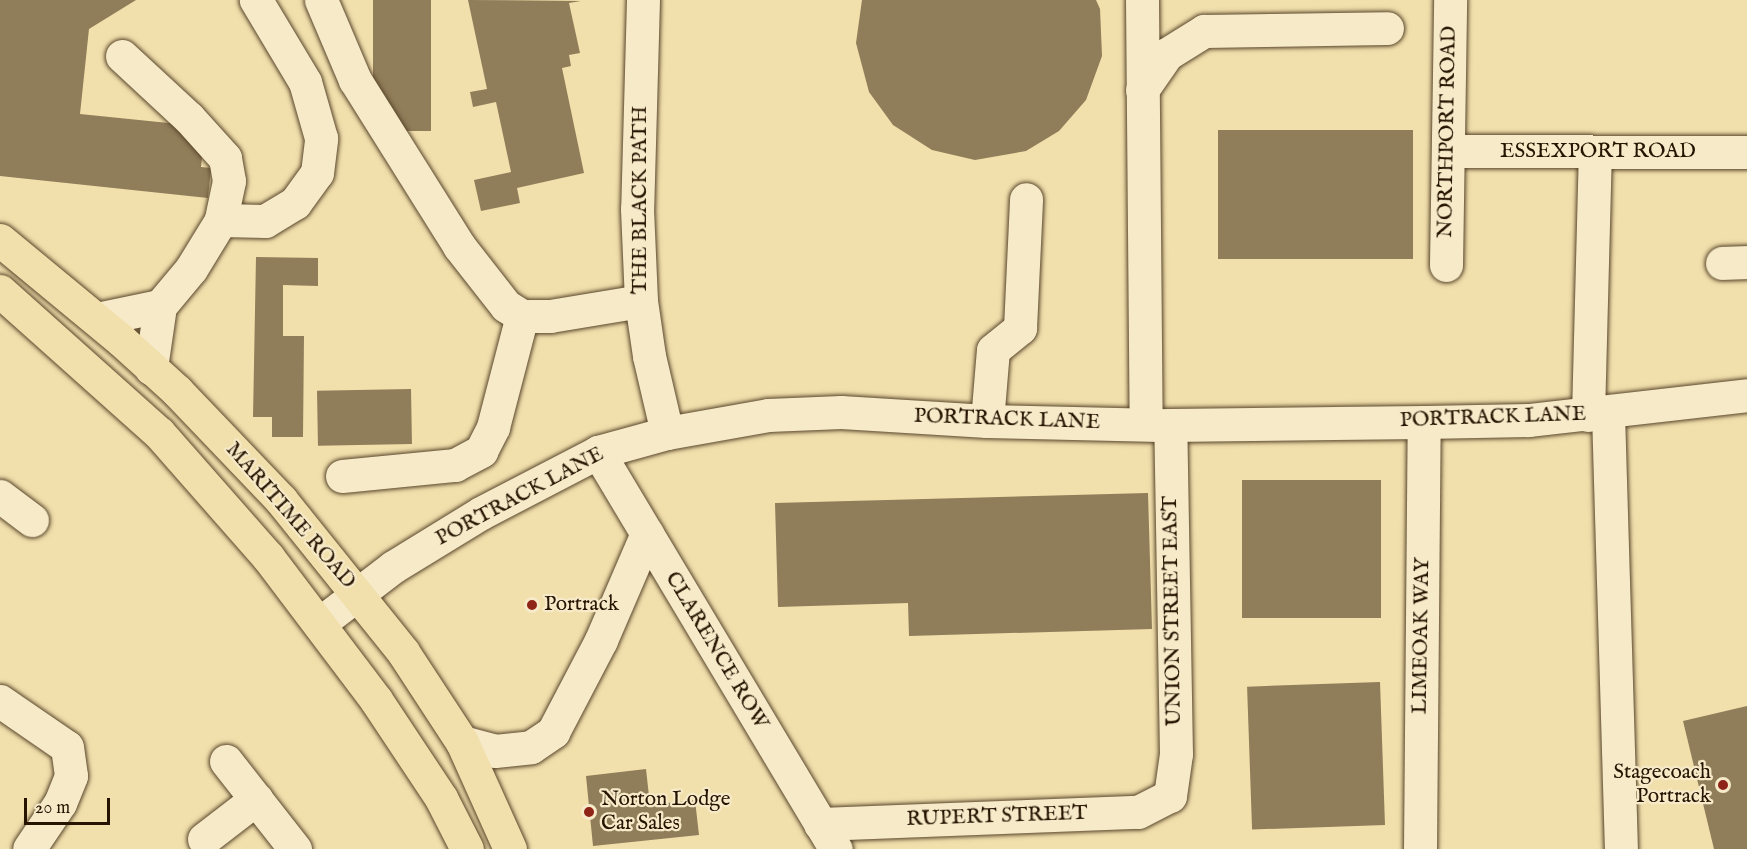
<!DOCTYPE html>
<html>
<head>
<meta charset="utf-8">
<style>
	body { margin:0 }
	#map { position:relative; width:1747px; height:849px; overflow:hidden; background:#f1dfac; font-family:"IM FELL English",serif }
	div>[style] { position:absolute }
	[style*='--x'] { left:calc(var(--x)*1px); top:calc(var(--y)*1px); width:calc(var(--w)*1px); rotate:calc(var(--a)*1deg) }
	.building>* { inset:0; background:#907d59; transform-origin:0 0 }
	.roads { filter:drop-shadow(0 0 2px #59462b) drop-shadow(0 0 2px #59462b) }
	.minor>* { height:33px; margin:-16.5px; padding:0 16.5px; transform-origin:16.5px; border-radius:16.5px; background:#f6eac9 }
	.major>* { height:33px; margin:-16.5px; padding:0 16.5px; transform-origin:16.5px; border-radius:16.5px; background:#f1dfac }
	.dots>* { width:16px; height:16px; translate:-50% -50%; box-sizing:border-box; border:3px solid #f6eac9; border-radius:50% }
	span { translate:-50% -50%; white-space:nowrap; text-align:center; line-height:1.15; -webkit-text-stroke:4.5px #f6eac9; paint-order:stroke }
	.street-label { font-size:21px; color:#261300 }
	.poi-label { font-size:21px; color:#261300 }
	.left { translate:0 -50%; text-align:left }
	.right { translate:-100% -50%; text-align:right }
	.scale { position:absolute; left:24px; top:798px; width:86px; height:27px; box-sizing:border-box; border:3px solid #261300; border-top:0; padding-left:8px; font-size:18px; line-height:21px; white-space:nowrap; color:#261300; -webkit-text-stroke:4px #f6eac9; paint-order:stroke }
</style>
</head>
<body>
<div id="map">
	<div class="building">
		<div style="clip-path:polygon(0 0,136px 0,89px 29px,80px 114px,188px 125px,204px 139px,201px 167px,211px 168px,208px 198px,0 176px)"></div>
		<div style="left:373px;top:0;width:58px;height:131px"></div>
		<div style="clip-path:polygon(468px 0,581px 1px,569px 3px,580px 53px,569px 55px,571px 66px,562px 68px,584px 173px,517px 188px,520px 203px,481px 211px,474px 180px,511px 172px,496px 102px,473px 107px,470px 92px,487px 89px)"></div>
		<div style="clip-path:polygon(862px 0,1096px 0,1100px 9px,1102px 56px,1086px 100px,1059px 131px,1026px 151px,975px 160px,932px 150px,893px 125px,869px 92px,856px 43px)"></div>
		<div style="left:1218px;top:130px;width:195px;height:129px"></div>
		<div style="clip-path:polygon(256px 257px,318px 258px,318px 286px,283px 285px,283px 336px,304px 336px,303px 437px,272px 437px,272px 417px,253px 417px)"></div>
		<div style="left:411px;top:389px;width:55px;height:94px;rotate:89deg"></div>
		<div style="left:1242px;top:480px;width:139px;height:138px"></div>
		<div style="clip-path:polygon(1148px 493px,1152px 629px,909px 636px,908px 603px,778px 607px,775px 503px)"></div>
		<div style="left:1380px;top:682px;width:143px;height:133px;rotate:88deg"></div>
		<div style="clip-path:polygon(1747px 706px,1747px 849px,1714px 849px,1683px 721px)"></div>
		<div style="clip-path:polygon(646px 769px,650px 805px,695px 800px,699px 835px,593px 846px,586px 776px)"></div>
	</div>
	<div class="roads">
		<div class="minor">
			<div style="--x:321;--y:0;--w:87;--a:67"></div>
			<div style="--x:355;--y:80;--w:196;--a:57.9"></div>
			<div style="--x:459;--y:246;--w:76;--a:51.9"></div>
			<div style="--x:506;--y:306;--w:19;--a:32"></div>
			<div style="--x:522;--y:316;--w:28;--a:0"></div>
			<div style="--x:550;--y:316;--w:92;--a:-9.4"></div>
			<div style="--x:643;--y:0;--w:209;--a:91.6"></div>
			<div style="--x:637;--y:209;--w:92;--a:87.5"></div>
			<div style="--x:641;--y:301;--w:56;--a:81.7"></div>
			<div style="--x:649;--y:356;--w:79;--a:76.8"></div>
			<div style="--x:1142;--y:0;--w:424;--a:89.5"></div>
			<div style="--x:122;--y:56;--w:91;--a:42.8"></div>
			<div style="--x:189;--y:118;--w:54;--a:48"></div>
			<div style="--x:225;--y:158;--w:23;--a:80"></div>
			<div style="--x:229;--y:181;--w:40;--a:102"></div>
			<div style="--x:221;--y:220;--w:57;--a:121.5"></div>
			<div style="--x:191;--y:269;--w:48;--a:130"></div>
			<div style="--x:160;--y:306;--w:63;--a:98.3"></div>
			<div style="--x:1142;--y:90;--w:44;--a:-55.2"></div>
			<div style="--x:1167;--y:54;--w:44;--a:-31.9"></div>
			<div style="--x:1204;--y:31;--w:183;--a:-0.9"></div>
			<div style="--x:1448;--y:151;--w:299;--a:0.2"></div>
			<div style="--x:221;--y:220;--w:44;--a:1.3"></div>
			<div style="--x:265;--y:221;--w:35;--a:-31"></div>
			<div style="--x:295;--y:203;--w:37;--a:-54"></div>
			<div style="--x:317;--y:173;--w:35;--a:-83"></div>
			<div style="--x:321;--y:138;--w:58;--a:-105.9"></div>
			<div style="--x:305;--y:82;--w:96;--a:-120.9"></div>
			<div style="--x:1722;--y:263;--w:25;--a:-2"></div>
			<div style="--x:1446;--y:265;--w:265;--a:-89.1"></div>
			<div style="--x:97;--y:319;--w:64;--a:-11.7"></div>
			<div style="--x:1608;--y:413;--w:436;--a:88.3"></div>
			<div style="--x:1588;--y:415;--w:261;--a:-88.5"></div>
			<div style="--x:987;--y:421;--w:71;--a:-85.2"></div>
			<div style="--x:993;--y:350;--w:35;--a:-39"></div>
			<div style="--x:1020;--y:328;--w:129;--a:-87.3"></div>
			<div style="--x:598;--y:452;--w:463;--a:59.1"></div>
			<div style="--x:342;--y:476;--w:114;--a:-5.6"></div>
			<div style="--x:455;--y:465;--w:30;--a:-28"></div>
			<div style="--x:481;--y:451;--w:27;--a:-63"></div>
			<div style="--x:493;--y:427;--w:115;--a:-75.4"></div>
			<div style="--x:0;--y:496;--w:40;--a:37"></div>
			<div style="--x:320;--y:623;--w:92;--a:-37.5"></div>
			<div style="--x:393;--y:567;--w:103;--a:-31.5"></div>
			<div style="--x:481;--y:513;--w:132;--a:-27.5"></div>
			<div style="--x:598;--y:452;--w:72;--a:-15.4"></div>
			<div style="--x:667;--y:433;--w:103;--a:-10.1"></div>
			<div style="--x:768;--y:415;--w:73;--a:-2.4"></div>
			<div style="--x:841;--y:412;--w:146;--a:3.5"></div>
			<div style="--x:987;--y:421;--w:183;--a:1.3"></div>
			<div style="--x:1170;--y:425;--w:254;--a:-0.7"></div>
			<div style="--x:1424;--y:422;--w:105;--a:-1.1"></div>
			<div style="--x:1529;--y:420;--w:219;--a:-6.5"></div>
			<div style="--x:0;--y:701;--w:81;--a:34.5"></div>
			<div style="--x:67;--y:747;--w:29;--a:82"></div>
			<div style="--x:71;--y:776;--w:29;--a:112"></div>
			<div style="--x:60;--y:803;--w:55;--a:124"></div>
			<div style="--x:462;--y:742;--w:34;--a:15"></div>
			<div style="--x:495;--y:751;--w:36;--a:-6"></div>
			<div style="--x:531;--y:747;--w:27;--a:-34"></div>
			<div style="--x:553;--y:732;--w:104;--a:-62.4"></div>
			<div style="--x:601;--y:640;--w:116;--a:-66.7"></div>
			<div style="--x:226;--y:761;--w:112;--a:51.9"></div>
			<div style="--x:820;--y:824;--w:318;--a:-2.2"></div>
			<div style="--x:1138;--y:812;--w:36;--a:-27"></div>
			<div style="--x:1170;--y:796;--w:42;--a:-81.9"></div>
			<div style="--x:1176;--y:754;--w:329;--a:-91"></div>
			<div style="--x:204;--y:839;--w:66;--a:-37.6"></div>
			<div style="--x:1420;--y:849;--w:427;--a:-89.5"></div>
		</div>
		<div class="major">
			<div style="--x:0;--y:240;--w:157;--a:39.6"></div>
			<div style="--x:121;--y:340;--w:76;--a:42.3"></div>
			<div style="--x:177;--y:391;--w:151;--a:46.3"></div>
			<div style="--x:281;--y:500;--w:195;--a:51.2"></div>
			<div style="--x:403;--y:652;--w:108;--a:56.8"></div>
			<div style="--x:462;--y:742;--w:117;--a:65.8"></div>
			<div style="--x:0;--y:291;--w:213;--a:41.8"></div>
			<div style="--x:159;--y:433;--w:165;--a:48.7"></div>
			<div style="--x:268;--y:557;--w:179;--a:52.9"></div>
			<div style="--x:376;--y:700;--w:118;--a:56.4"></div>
			<div style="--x:441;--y:798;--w:57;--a:63"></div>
		</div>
	</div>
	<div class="dots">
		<div style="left:532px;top:605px;background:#8f2418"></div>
		<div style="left:1723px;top:785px;background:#8f2418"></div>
		<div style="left:589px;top:812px;background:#8f2418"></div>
	</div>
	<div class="street-label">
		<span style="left:1448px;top:132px;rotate:-89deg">NORTHPORT ROAD</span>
		<span style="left:1598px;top:152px">ESSEXPORT ROAD</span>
		<span style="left:641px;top:200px;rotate:-90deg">THE BLACK PATH</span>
		<span style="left:1493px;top:418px;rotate:-2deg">PORTRACK LANE</span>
		<span style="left:1007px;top:420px;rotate:2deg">PORTRACK LANE</span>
		<span style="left:520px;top:497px;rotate:-28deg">PORTRACK LANE</span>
		<span style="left:290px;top:516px;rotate:49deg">MARITIME ROAD</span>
		<span style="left:1173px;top:611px;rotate:-91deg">UNION STREET EAST</span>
		<span style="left:1422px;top:636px;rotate:-89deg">LIMEOAK WAY</span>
		<span style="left:716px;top:651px;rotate:59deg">CLARENCE ROW</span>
		<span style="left:997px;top:817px;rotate:-2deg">RUPERT STREET</span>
	</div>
	<div class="poi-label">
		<span class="left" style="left:544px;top:605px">Portrack</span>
		<span class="right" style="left:1711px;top:785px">Stagecoach<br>Portrack</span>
		<span class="left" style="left:601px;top:812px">Norton Lodge<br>Car Sales</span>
	</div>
	<div class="scale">20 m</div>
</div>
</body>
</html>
